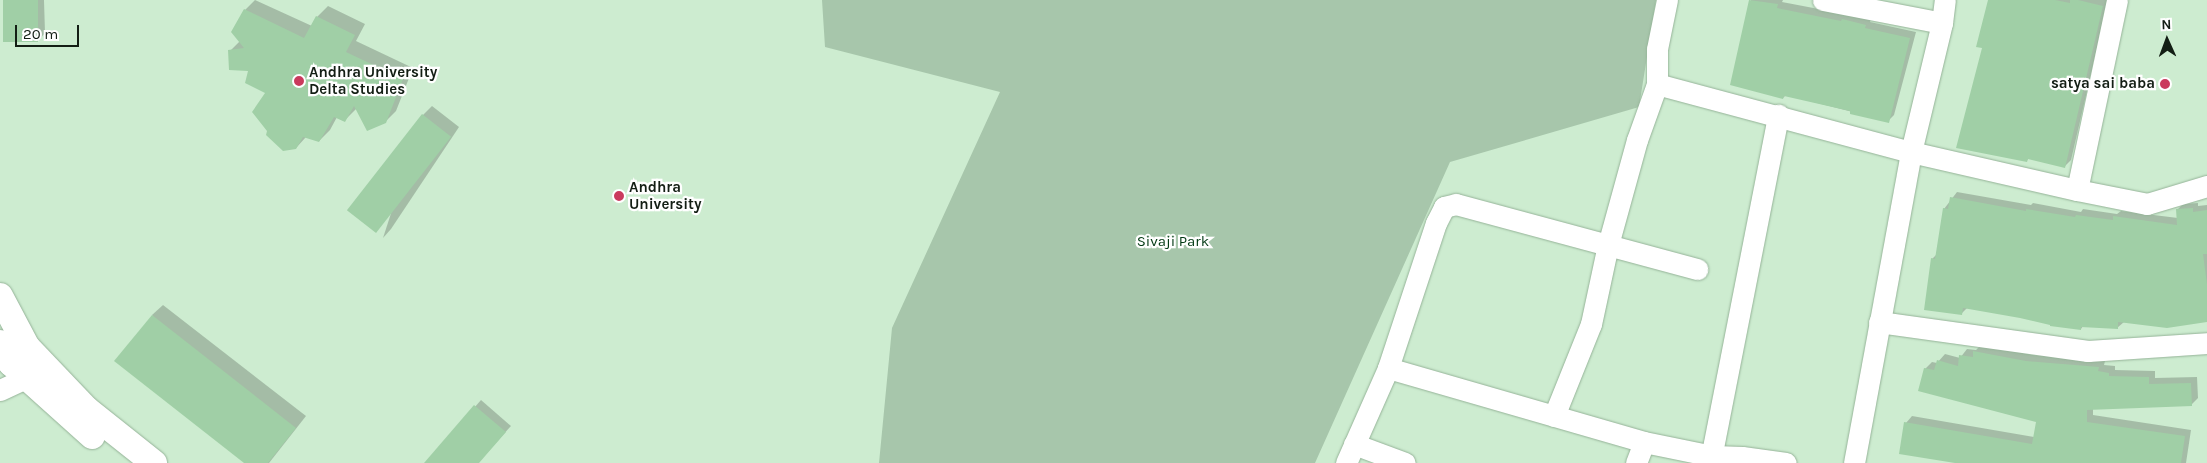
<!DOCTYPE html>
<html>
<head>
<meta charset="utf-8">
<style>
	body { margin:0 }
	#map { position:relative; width:2207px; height:463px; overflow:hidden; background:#cdecd0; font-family:Karla,sans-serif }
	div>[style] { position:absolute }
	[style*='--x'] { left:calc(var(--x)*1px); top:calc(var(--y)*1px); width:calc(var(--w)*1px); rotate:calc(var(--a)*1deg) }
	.green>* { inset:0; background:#a7c6ab }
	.shadow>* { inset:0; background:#0003 }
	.building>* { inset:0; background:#a0cfa6; transform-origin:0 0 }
	.roads { filter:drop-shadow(0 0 1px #95b398) drop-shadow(0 0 1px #95b398) }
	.minor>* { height:21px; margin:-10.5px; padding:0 10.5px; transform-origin:10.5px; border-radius:10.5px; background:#fff }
	.major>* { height:26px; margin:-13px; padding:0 13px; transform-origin:13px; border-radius:13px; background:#fff }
	.dots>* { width:14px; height:14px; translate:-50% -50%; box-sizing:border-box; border:2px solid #fff; border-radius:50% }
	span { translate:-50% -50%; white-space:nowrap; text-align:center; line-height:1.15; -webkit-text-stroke:4.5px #fff; paint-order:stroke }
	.poi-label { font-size:15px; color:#131e14; font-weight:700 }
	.left { translate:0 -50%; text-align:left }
	.right { translate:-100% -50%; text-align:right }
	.park-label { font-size:15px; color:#023913 }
	.north { position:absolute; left:2142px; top:15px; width:50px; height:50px; -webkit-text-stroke:4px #fff; paint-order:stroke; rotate:358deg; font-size:14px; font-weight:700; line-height:20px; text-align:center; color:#131e14 }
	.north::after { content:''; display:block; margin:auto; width:18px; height:22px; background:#131e14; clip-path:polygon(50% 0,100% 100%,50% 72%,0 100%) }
	.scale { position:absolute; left:15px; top:25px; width:64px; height:22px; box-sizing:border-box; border:2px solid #131e14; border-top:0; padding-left:6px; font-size:15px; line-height:18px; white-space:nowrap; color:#131e14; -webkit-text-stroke:4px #fff; paint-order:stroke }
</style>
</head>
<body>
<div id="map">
	<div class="green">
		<div style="clip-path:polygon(822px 0,1656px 0,1639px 107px,1450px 162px,1315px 463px,879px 463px,892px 328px,1000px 92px,825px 47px)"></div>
	</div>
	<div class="shadow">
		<div style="clip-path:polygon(4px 0,44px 0,45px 33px,39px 40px)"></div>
		<div style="clip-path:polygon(255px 0,312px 26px,317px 17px,328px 6px,365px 24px,356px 41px,413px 68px,396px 111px,385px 122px,357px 108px,344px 121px,337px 117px,330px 130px,319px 141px,306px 137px,296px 148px,267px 92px,250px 69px,230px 51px,240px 41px,245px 10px)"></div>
		<div style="clip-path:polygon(1751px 0,1783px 0,1782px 2px,1871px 19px,1870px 22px,1916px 32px,1894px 115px,1888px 121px,1786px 95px,1783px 98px,1731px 84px)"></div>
		<div style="clip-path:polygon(1989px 0,2108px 0,2071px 160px,2065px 166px,2029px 158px,2026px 161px,1983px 48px)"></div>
		<div style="clip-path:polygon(432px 106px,459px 127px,391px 229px,383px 238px,423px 115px)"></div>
		<div style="clip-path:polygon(1957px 192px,2031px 205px,2033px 203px,2081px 212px,2083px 209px,2117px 214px,2121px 211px,2178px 218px,2177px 210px,2183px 204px,2198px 203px,2198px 206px,2207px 205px,2207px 320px,2124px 322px,2117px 328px,2083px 326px,2081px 329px,1968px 307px,1962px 313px,1932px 259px,1937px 254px,1944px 209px)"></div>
		<div style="clip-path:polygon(163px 305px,306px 416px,269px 463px,246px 463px,152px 315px)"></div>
		<div style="clip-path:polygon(1981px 345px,2033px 355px,2105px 361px,2104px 365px,2115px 366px,2115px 370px,2155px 371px,2155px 378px,2197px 377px,2198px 398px,2191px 405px,2093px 408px,2093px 415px,2191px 430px,2186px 463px,1963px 463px,1906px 423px,1912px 416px,2034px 437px,2038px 421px,1925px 369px,1932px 362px,1937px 363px,1945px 354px,1960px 358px,1967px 349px,1976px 350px)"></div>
		<div style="clip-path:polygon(481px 400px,511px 426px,478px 463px,426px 463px)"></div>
	</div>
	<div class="building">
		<div style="left:3px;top:0;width:35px;height:42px"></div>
		<div style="clip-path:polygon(1749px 0,1778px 4px,1777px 8px,1841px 21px,1842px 19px,1866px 25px,1865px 28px,1910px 38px,1889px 123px,1850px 114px,1850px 111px,1784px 96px,1783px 99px,1730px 85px)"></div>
		<div style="clip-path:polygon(1988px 0,2055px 0,2070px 3px,2070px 0,2078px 0,2103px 6px,2065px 168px,2028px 159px,2027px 162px,1956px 148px,1982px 48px,1976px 47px)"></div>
		<div style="clip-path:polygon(244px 9px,304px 38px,316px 16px,355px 35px,346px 52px,403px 79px,386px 123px,367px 131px,354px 106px,345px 122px,334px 117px,319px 142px,303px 137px,296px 149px,283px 151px,266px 135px,267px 131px,252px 112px,265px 93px,245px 83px,248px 71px,229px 70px,228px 50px,244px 48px,231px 32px)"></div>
		<div style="left:422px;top:114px;width:37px;height:122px;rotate:38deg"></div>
		<div style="clip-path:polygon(1950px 197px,2026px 211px,2026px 209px,2075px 217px,2076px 215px,2113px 220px,2113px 216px,2177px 225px,2176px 209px,2193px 208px,2193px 212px,2207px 210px,2207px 254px,2203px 254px,2207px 284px,2207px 322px,2167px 328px,2118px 322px,2118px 329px,2081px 327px,2081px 330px,2050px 326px,2050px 325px,2020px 318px,1963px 308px,1962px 315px,1924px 310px,1931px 258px,1935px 259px,1943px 208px,1948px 209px)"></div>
		<div style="clip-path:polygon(152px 315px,296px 428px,268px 463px,244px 463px,114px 361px)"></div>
		<div style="clip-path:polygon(1973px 351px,2026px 361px,2099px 367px,2098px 371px,2109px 373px,2109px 376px,2149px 377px,2149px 384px,2191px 383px,2192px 406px,2087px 410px,2087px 422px,2185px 436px,2181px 463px,1955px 463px,1899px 454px,1904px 422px,2032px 444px,2036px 422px,1918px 391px,1924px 368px,1934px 370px,1937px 360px,1958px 366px,1959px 355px,1973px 357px)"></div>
		<div style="clip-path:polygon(474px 405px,506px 432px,479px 463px,424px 463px)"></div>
	</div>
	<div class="roads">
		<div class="minor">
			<div style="--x:1823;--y:0;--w:121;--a:10.9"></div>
			<div style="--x:1657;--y:84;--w:263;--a:15"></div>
			<div style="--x:1911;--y:152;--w:170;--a:12.9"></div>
			<div style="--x:2077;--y:190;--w:71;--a:11.3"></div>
			<div style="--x:2147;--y:204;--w:63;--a:-16.7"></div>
			<div style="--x:2077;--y:190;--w:194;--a:-78.1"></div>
			<div style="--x:1879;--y:322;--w:211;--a:7.9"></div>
			<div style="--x:2088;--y:351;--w:119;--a:-3.8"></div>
			<div style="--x:1388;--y:368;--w:153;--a:-71.7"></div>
			<div style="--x:1436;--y:223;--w:18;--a:-63"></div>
			<div style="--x:1444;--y:207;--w:12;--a:-14"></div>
			<div style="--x:1456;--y:204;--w:250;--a:15.1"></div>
			<div style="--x:0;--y:390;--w:29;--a:-25"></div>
			<div style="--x:1554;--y:416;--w:99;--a:-68.1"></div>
			<div style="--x:1591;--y:324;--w:81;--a:-77.9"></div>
			<div style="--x:1608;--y:245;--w:109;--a:-74.6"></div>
			<div style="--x:1637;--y:140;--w:59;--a:-70.3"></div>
			<div style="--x:1657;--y:84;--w:35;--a:-90"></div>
			<div style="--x:1657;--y:49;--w:50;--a:-78.5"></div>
			<div style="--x:1354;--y:444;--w:54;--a:20.4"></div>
			<div style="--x:1346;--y:463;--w:104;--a:-66.1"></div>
			<div style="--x:1388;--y:368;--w:266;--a:16.1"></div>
			<div style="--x:1644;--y:442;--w:70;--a:11.5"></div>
			<div style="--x:1713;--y:456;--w:29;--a:2"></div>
			<div style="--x:1742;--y:457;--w:44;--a:7.8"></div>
			<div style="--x:1636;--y:463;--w:22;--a:-69"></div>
			<div style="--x:1710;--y:463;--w:355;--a:-78.9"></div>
			<div style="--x:1854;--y:463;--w:316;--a:-79.6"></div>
			<div style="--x:1911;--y:152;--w:133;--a:-76.5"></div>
			<div style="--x:1942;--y:23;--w:23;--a:-83"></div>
		</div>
		<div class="major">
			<div style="--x:0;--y:296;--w:58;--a:62.1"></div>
			<div style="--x:27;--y:347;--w:86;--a:46.4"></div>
			<div style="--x:86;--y:409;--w:87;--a:38.5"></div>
			<div style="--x:0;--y:343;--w:23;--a:61"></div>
			<div style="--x:11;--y:363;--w:109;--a:42"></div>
		</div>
	</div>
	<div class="dots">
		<div style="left:299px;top:81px;background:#ca3a5d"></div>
		<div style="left:2165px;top:84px;background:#ca3a5d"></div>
		<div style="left:619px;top:196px;background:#ca3a5d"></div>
	</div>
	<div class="poi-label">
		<span class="left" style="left:309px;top:81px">Andhra University<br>Delta Studies</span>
		<span class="right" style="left:2155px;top:84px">satya sai baba</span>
		<span class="left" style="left:629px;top:196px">Andhra<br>University</span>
	</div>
	<div class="park-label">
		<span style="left:1173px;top:242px">Sivaji Park</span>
	</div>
	<div class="north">N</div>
	<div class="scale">20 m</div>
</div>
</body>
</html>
